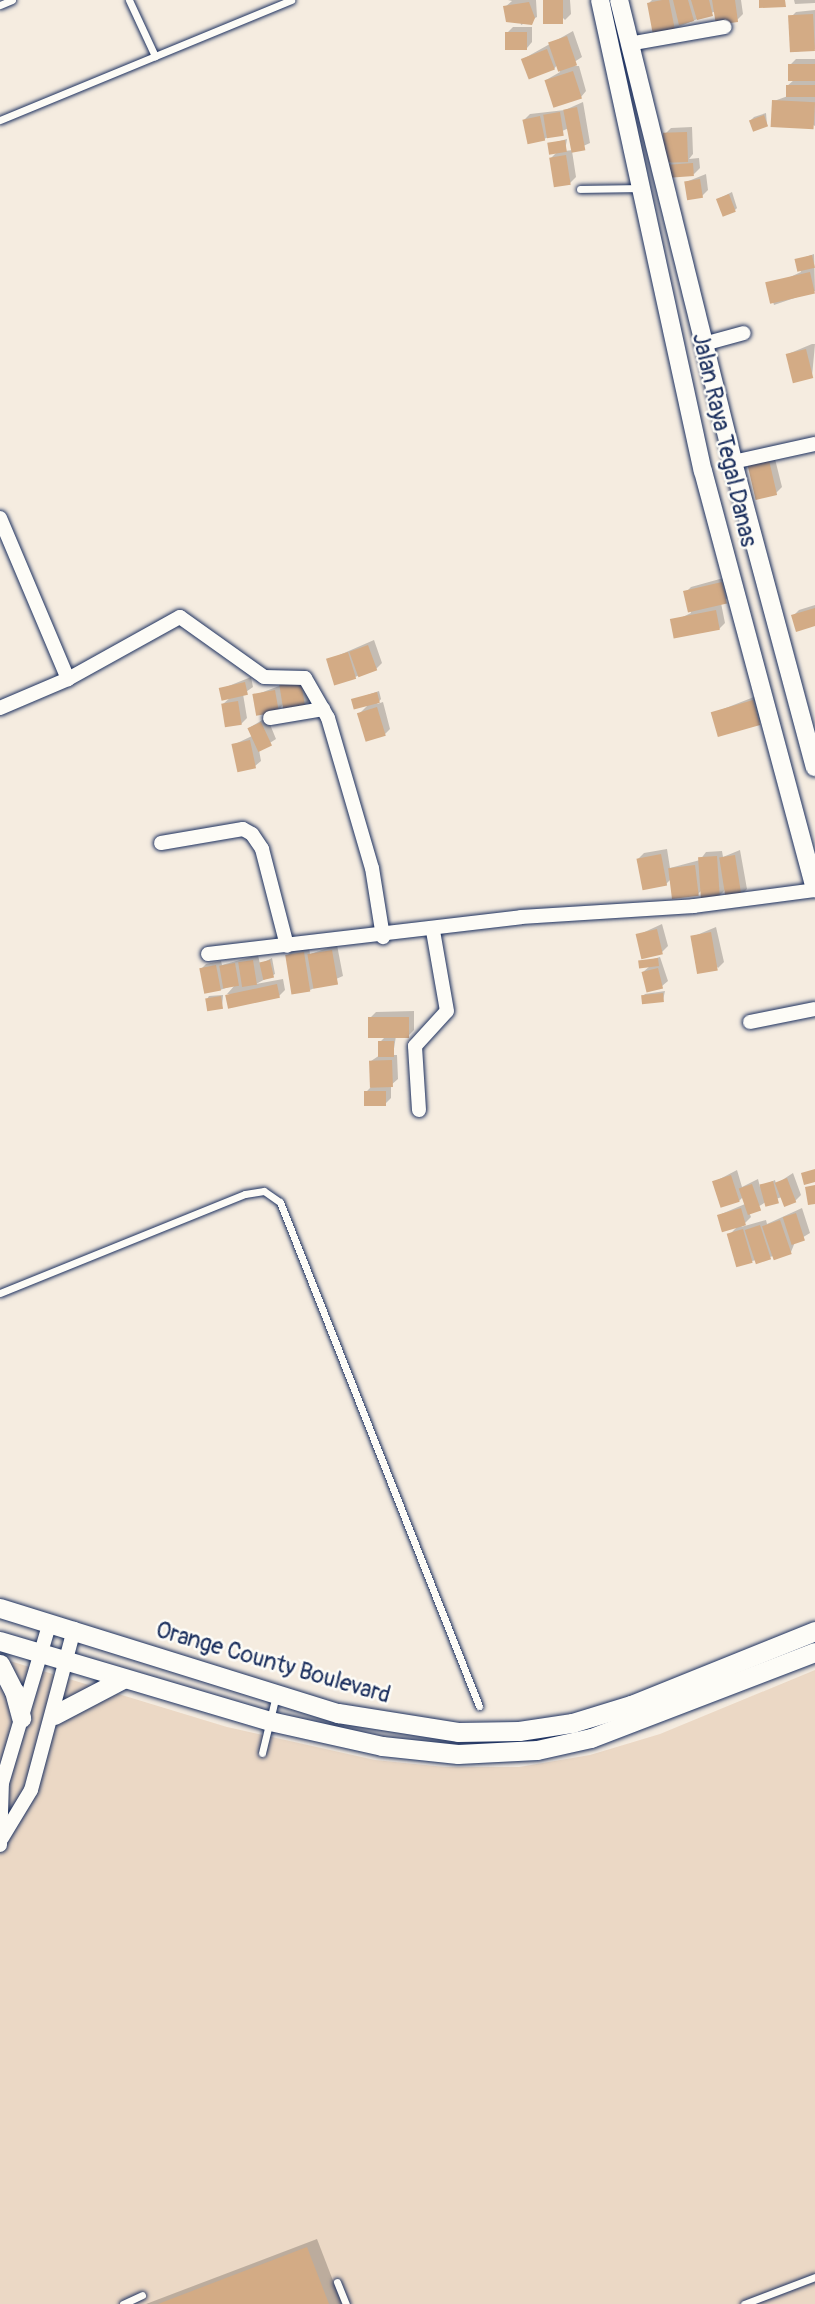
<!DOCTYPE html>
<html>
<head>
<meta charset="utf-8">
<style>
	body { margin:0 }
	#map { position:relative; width:815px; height:2304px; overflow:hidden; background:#f5ece0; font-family:Pangolin,sans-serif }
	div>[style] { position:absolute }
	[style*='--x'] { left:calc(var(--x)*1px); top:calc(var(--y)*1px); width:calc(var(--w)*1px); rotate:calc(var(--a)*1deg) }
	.built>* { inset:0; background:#ebd8c5 }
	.shadow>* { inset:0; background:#0003 }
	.building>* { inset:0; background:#d3ab85; transform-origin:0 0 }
	.roads { filter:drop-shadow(0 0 2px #1b2f5e) drop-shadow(0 0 2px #1b2f5e) }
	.service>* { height:7px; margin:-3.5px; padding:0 3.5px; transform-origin:3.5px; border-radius:3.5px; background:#fdfcf7 }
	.minor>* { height:14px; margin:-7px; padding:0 7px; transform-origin:7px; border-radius:7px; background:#fdfcf7 }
	.tertiary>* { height:18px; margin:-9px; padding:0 9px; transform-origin:9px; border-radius:9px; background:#fdfcf7 }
	.secondary>* { height:19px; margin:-9.5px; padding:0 9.5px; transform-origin:9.5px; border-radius:9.5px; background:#fdfcf7 }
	span { translate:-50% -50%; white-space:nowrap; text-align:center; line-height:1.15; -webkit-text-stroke:5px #fdfcf7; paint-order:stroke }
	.street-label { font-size:23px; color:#1b2f5e }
</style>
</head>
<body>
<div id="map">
	<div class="built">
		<div style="clip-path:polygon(0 1658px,227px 1727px,375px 1760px,445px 1767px,519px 1767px,590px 1755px,660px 1734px,815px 1670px,815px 2304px,0 2304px)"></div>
	</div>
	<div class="shadow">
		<div style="clip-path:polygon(508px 0,536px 0,537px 17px,521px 25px,520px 18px,505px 7px,512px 1px)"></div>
		<div style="clip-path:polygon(545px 0,570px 0,571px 14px,565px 20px)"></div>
		<div style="clip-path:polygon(652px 0,741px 0,743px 14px,737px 20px,716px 11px,674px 29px,648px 4px)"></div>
		<div style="clip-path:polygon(794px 0,815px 0,815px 3px,795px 4px)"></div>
		<div style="clip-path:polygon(815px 10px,815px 49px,794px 52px,790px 18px,796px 12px)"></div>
		<div style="clip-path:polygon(513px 27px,532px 27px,532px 42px,527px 48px,507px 33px)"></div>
		<div style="clip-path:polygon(573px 31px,582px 57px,568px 66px,579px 66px,586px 91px,581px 97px,546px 80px,560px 72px,557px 65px,554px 69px,523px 59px)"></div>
		<div style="clip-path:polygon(796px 59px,815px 59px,815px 126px,774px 101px,788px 96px,787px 86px,794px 80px,790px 65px)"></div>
		<div style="clip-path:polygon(583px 102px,590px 143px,572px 151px,576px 177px,570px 183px,551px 158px,558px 151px,549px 144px,567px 139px,565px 151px,573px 150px,569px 128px,544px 139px,524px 120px,530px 114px,565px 110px)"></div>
		<div style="clip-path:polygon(766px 113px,767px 125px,751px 120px,754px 117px)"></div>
		<div style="clip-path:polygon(692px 127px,693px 154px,689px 159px,699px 158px,700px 168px,694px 174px,667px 166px,672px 161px,665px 134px,671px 128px)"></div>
		<div style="clip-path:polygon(706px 174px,708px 190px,702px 196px,686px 182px)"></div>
		<div style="clip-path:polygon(732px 192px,737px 208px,735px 210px,718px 199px)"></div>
		<div style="clip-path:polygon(814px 254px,815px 291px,774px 305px,768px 287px,801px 272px,797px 260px)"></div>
		<div style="clip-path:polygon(812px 344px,815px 344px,812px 376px,788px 354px)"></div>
		<div style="clip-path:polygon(774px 455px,782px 487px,776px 493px,750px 466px)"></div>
		<div style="clip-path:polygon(727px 577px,732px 595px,721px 603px,725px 623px,719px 629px,672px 622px,691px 613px,685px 593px,691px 587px)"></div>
		<div style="clip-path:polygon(815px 605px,815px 624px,793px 616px,799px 610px)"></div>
		<div style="clip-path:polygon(374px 640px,382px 663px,376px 669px,355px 677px,328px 660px)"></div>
		<div style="clip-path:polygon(306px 676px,310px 700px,304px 706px,284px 704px,278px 710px,255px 695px)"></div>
		<div style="clip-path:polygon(251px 677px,253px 687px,243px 694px,247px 718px,241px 724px,223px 704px,231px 697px,221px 689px)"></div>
		<div style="clip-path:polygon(379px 691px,381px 699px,377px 704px,383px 702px,390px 729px,385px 734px,359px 714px,367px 706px,353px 700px)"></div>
		<div style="clip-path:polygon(759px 695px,765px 717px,759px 723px,713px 713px)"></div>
		<div style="clip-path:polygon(267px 717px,276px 739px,259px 750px,261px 761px,255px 766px,233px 745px,252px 736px,249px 728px)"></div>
		<div style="clip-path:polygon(667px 849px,670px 868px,700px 860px,706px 852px,722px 851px,723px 857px,740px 850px,747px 889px,741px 895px,726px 889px,720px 895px,702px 890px,698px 894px,671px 879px,666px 884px,638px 859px,644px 853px)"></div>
		<div style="clip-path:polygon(662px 924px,668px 946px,662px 952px,638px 935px)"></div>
		<div style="clip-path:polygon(716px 927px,724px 962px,718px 968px,692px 937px)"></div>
		<div style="clip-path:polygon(337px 945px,343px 976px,310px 990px,287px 956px,293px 950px,309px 947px,310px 954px)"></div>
		<div style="clip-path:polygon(258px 955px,260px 964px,272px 958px,275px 974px,256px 984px,283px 979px,285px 990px,279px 996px,227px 994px,235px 985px,220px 990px,201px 969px,206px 964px,221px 961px,222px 965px)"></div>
		<div style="clip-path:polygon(660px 957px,668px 981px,662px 986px,643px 972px,650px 966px,640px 963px)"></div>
		<div style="clip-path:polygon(665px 991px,663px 1000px,643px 996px,645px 994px)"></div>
		<div style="clip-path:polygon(223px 995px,222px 1007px,207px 999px,209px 996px)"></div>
		<div style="clip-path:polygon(414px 1011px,414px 1030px,408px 1036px,396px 1036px,393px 1055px,397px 1055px,398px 1079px,391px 1085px,391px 1098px,385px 1104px,366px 1092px,371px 1087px,371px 1061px,380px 1055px,380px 1042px,386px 1036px,370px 1018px,376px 1012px)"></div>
		<div style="clip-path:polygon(737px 1170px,742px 1187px,758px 1179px,760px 1187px,775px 1180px,776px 1184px,793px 1173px,801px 1195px,795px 1201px,782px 1197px,766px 1202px,749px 1212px,751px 1217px,741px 1227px,766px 1220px,767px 1224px,802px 1208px,810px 1233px,795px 1242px,791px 1252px,752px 1261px,729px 1235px,739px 1225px,719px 1215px,745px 1204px,743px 1197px,739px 1201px,714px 1182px)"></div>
		<div style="clip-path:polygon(317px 2239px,342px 2304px,146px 2304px)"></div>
	</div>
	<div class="building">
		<div style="left:543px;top:0;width:20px;height:24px"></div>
		<div style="clip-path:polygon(662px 0,669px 0,675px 30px,653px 35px,647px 3px)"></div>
		<div style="clip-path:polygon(673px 0,688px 0,694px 21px,679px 25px)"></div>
		<div style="clip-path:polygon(691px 0,709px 0,713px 16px,697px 20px)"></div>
		<div style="clip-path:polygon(712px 0,735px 0,738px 22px,716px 25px)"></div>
		<div style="clip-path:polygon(759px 0,785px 0,786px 7px,759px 8px)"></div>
		<div style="clip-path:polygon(529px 2px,535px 18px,532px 25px,506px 22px,503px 6px)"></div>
		<div style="left:813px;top:14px;width:37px;height:25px;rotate:87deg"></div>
		<div style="left:505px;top:32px;width:22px;height:18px"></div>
		<div style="left:567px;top:36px;width:31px;height:20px;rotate:71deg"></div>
		<div style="left:547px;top:49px;width:22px;height:28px;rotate:69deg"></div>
		<div style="left:788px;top:64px;width:27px;height:17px"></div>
		<div style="left:573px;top:71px;width:29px;height:30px;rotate:72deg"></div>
		<div style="left:786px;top:85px;width:29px;height:12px"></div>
		<div style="left:772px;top:100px;width:43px;height:27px;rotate:3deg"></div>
		<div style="left:577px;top:107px;width:44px;height:14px;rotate:79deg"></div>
		<div style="left:560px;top:112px;width:24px;height:17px;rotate:81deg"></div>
		<div style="left:764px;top:115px;width:12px;height:16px;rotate:70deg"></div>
		<div style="left:540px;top:116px;width:25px;height:18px;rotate:78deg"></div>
		<div style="left:687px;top:132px;width:30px;height:24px;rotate:88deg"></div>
		<div style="left:565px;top:140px;width:12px;height:18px;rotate:81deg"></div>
		<div style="left:566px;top:155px;width:30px;height:17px;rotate:81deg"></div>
		<div style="left:693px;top:163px;width:13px;height:28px;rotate:86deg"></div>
		<div style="left:700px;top:179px;width:19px;height:16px;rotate:81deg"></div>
		<div style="left:729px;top:194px;width:19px;height:14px;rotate:69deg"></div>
		<div style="left:812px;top:255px;width:13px;height:18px;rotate:77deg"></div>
		<div style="left:810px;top:272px;width:22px;height:46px;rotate:77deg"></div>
		<div style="left:806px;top:349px;width:30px;height:21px;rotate:76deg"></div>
		<div style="left:769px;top:460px;width:36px;height:22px;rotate:77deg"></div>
		<div style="left:722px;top:582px;width:22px;height:40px;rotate:77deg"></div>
		<div style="clip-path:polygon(815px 608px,815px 626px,796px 632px,791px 615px)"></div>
		<div style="left:716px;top:610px;width:20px;height:47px;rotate:79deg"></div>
		<div style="left:368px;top:645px;width:27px;height:20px;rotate:70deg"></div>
		<div style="left:348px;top:652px;width:28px;height:23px;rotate:73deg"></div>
		<div style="left:301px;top:681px;width:26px;height:22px;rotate:81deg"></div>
		<div style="left:245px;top:682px;width:13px;height:27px;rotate:77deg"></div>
		<div style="left:275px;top:690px;width:22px;height:23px;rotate:80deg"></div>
		<div style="left:377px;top:692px;width:11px;height:27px;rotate:75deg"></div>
		<div style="left:753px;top:700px;width:26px;height:44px;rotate:74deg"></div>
		<div style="left:238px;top:701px;width:24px;height:17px;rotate:81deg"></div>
		<div style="left:377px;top:707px;width:30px;height:21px;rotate:73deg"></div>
		<div style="left:261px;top:722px;width:26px;height:15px;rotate:65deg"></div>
		<div style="left:250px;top:740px;width:29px;height:19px;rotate:78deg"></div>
		<div style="left:661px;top:854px;width:32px;height:25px;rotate:79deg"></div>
		<div style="left:735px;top:855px;width:43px;height:16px;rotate:81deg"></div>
		<div style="left:717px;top:856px;width:41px;height:19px;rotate:86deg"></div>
		<div style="left:695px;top:865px;width:31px;height:27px;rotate:83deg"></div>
		<div style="left:657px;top:929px;width:26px;height:22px;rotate:77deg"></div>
		<div style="left:711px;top:932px;width:39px;height:21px;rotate:80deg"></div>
		<div style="left:332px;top:950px;width:35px;height:25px;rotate:80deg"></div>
		<div style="left:304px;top:952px;width:40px;height:19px;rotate:81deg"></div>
		<div style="left:658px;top:958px;width:8px;height:20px;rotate:83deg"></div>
		<div style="left:253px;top:960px;width:25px;height:15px;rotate:81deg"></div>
		<div style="left:270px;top:960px;width:18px;height:11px;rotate:77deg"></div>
		<div style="left:235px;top:963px;width:23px;height:16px;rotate:80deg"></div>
		<div style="left:216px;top:965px;width:26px;height:17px;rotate:79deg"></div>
		<div style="left:658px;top:968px;width:21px;height:17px;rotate:76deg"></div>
		<div style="left:277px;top:984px;width:14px;height:53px;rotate:78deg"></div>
		<div style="left:663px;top:993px;width:9px;height:22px;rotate:84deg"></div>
		<div style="left:221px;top:996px;width:13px;height:16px;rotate:81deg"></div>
		<div style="left:368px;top:1017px;width:41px;height:21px"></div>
		<div style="left:378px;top:1041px;width:16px;height:16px"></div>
		<div style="left:392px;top:1060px;width:27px;height:23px;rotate:88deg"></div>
		<div style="left:364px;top:1091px;width:22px;height:15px"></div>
		<div style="clip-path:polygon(815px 1169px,815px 1182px,804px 1185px,801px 1173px)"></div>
		<div style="left:731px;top:1175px;width:28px;height:20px;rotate:72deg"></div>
		<div style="left:787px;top:1178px;width:26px;height:13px;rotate:69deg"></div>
		<div style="left:773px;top:1181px;width:23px;height:14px;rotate:75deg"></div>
		<div style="left:752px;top:1184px;width:28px;height:14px;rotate:71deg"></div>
		<div style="clip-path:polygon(815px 1185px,815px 1204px,808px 1205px,805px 1187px)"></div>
		<div style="left:741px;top:1208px;width:18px;height:25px;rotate:74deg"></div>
		<div style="left:796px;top:1213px;width:29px;height:14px;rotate:72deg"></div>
		<div style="left:780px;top:1220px;width:36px;height:19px;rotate:71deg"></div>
		<div style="left:760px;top:1225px;width:36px;height:16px;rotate:72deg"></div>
		<div style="left:743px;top:1229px;width:35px;height:17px;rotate:74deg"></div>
		<div style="clip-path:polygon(307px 2247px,329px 2304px,158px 2304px)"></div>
	</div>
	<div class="roads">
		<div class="service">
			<div style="--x:129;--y:0;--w:62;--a:65.1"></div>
			<div style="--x:0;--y:5;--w:13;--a:-23"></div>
			<div style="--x:0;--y:120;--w:315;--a:-22.4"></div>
			<div style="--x:580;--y:189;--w:60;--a:-1"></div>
			<div style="--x:0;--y:1293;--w:264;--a:-22"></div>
			<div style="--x:245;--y:1194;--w:19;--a:-9"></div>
			<div style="--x:264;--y:1191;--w:19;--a:35"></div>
			<div style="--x:280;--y:1202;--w:542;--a:68.45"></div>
			<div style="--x:262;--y:1753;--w:60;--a:-76.4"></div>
			<div style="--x:337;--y:2282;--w:24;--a:68"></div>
			<div style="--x:123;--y:2304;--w:21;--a:-25"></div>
			<div style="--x:744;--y:2304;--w:76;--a:-20.8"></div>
		</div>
		<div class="minor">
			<div style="--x:629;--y:44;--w:97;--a:-10.1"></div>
			<div style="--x:704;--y:344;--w:41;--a:-15.4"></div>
			<div style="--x:733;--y:462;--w:84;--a:-12.4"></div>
			<div style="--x:0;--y:518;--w:175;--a:67.1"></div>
			<div style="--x:68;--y:679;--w:74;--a:156.9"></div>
			<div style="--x:68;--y:679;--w:128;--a:-29"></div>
			<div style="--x:180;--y:617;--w:103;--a:35.5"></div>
			<div style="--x:264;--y:677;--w:41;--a:1.4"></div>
			<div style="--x:305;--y:678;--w:46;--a:60.1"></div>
			<div style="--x:328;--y:718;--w:156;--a:73.7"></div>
			<div style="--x:372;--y:868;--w:70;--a:80.9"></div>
			<div style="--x:270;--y:718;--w:54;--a:-9.6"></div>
			<div style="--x:161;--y:843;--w:83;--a:-9.7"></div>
			<div style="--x:243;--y:829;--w:10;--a:29"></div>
			<div style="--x:252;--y:834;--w:18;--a:56"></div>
			<div style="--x:262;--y:849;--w:100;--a:75.5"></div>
			<div style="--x:208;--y:954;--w:315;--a:-6.7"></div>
			<div style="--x:521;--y:917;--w:173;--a:-3.6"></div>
			<div style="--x:694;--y:906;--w:122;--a:-7.5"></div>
			<div style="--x:750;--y:1022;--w:66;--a:-11.3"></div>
			<div style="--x:419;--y:1110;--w:64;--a:-93.6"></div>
			<div style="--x:415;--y:1046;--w:47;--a:-47.6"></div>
			<div style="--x:447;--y:1011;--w:81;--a:-99.9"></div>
			<div style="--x:2;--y:1838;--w:56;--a:-58.9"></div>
			<div style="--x:31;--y:1790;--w:167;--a:-75"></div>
			<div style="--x:0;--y:1845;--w:62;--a:-88.2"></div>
			<div style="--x:2;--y:1783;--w:168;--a:-73.4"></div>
		</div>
		<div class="tertiary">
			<div style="--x:600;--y:0;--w:482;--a:77.7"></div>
			<div style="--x:703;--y:471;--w:432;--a:75"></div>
			<div style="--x:619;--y:0;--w:476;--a:76.1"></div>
			<div style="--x:733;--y:462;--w:316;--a:75"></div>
		</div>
		<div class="secondary">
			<div style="--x:0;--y:1608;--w:354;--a:17.3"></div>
			<div style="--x:338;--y:1713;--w:121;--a:9"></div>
			<div style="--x:458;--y:1732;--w:61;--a:-0.9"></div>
			<div style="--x:519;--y:1731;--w:54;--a:-8.6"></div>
			<div style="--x:572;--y:1723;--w:62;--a:-17"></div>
			<div style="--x:631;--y:1705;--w:198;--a:-21.9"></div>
			<div style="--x:0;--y:1641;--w:282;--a:16.5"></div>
			<div style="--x:270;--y:1721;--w:115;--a:12.6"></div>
			<div style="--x:382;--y:1746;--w:76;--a:6"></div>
			<div style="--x:458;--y:1754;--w:79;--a:-2.9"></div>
			<div style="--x:537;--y:1750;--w:55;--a:-12.5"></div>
			<div style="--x:591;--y:1738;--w:240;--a:-21"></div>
			<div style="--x:0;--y:1664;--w:30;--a:63"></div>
			<div style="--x:14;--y:1691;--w:28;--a:75"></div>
			<div style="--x:54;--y:1715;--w:78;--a:-27.6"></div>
		</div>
	</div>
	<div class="street-label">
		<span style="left:724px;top:440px;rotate:77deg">Jalan Raya Tegal Danas</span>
		<span style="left:273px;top:1663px;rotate:16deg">Orange County Boulevard</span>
	</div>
</div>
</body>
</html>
